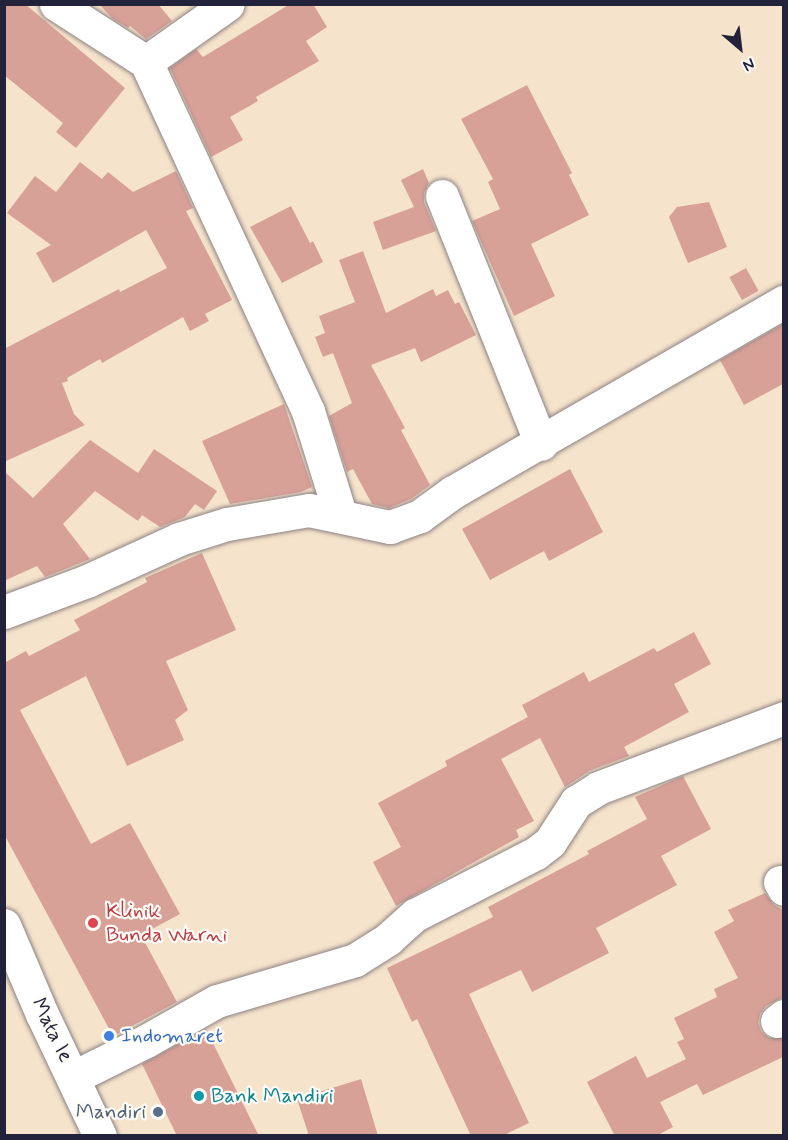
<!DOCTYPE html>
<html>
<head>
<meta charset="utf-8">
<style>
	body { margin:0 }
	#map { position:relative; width:788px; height:1140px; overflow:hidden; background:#f6e3cb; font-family:Mynerve,sans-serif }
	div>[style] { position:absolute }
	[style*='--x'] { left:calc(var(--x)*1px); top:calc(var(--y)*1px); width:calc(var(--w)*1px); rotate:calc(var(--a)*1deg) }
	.building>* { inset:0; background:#d8a198; transform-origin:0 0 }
	.roads { filter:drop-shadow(0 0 2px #8c8283) drop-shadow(0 0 2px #8c8283) }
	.minor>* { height:33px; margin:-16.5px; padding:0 16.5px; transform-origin:16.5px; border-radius:16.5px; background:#fff }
	.dots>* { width:16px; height:16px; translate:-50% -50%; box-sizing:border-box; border:3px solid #fdfcf7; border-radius:50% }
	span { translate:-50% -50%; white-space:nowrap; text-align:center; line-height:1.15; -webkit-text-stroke:4.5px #fdfcf7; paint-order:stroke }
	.health-label { font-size:21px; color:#be3a42 }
	.left { translate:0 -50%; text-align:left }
	.street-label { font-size:21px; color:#22223b }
	.shop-label { font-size:21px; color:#366cbe }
	.culture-label { font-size:21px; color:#0d838f }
	.service-label { font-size:21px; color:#4e5e75 }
	.right { translate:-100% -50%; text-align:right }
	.frame { position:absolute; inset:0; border:6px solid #22223b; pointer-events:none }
	.north { position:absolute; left:710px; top:18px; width:60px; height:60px; -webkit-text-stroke:4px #fdfcf7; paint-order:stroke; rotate:152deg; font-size:16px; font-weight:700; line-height:24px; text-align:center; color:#22223b }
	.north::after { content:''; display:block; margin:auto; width:21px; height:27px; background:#22223b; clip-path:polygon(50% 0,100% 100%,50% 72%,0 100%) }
</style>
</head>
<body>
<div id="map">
	<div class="building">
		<div style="clip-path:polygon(4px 4px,25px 4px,125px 88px,76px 148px,56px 132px,63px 123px,4px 75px)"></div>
		<div style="clip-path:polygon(99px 4px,158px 4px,172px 21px,146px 39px,130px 26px,128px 28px,112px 18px)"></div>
		<div style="clip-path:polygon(290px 4px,313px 4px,327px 27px,306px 41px,319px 61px,256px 97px,258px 101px,230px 117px,243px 140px,211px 157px,170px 68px,196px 49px,203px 57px)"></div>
		<div style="clip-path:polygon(527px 85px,572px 173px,569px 175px,589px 215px,531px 244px,555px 296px,514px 316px,472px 221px,500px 209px,488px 182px,493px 179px,461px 119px)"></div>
		<div style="clip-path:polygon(80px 162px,102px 179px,108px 172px,133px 192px,176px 171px,193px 208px,186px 211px,232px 300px,205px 314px,209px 321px,190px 331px,183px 317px,102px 363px,100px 359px,67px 378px,68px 381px,62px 383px,74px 414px,85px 425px,4px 462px,4px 349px,119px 289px,120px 292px,167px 268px,146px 230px,53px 283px,36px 253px,51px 245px,7px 213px,35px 176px,56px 192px)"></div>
		<div style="clip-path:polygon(423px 169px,429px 183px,424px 193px,424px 202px,436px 231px,383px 250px,373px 222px,414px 207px,401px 180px)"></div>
		<div style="clip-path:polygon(709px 202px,727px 247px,688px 263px,669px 217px,677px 207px)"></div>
		<div style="clip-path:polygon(291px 206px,310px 243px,313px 241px,323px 262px,282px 283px,250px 227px)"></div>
		<div style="clip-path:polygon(363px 251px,386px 313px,433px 289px,436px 296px,448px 290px,455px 304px,459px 302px,476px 335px,421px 362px,415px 348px,371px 365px,405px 428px,401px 430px,430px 485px,411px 499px,389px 508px,372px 504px,353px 469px,347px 472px,329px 416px,352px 403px,333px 353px,323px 357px,315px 337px,325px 333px,319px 316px,355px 302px,339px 260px)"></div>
		<div style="left:746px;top:268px;width:26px;height:19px;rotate:61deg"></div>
		<div style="clip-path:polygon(783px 324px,783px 384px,744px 405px,720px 360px)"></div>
		<div style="clip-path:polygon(284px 404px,312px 487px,301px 492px,230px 504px,202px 441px)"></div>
		<div style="clip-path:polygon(90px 440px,138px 473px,154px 449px,217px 491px,204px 510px,195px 504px,185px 517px,160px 527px,142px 515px,138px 521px,95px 491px,63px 524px,90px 559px,45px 577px,37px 566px,4px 581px,4px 471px,33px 498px)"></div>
		<div style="clip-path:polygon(570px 469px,603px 532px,549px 561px,544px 551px,490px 580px,462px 529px)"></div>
		<div style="clip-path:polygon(202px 553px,236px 630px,166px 661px,188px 710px,175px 720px,184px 740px,127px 766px,86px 676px,20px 710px,91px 844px,130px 823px,180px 914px,141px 935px,177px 1002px,113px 1036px,4px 834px,4px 663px,26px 651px,29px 656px,80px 630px,74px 620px,147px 582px,145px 578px)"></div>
		<div style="clip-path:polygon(694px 632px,711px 664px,674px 684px,689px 712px,624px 747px,629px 756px,591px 770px,565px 787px,540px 738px,501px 759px,534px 821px,516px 830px,519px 837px,396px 906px,373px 862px,401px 847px,378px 803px,447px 766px,445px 761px,528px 717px,522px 705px,584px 672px,589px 682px,654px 648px,657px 652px)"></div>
		<div style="clip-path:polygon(683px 776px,711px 829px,661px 856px,677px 885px,596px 928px,609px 953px,532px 992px,521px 970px,469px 994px,529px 1123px,502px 1136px,471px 1136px,417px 1019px,412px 1022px,387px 968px,493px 917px,488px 907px,589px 854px,587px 851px,647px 819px,635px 797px)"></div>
		<div style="clip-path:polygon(765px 893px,774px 905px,783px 910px,783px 997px,766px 1006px,760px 1014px,758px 1023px,761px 1031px,769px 1038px,783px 1038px,783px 1057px,703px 1095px,697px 1084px,660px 1102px,673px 1127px,656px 1136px,615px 1136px,587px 1082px,636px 1056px,647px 1078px,686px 1059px,677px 1042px,684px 1039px,674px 1018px,717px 997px,714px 989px,738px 978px,714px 932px,734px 921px,728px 910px)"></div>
		<div style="clip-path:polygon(206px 1029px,259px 1136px,177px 1136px,142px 1064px)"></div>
		<div style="clip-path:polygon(361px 1079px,378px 1136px,309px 1136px,297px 1099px)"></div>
	</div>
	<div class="roads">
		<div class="minor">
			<div style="--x:56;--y:4;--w:107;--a:32.8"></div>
			<div style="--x:146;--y:62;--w:385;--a:65.1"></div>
			<div style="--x:308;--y:411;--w:108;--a:72.7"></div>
			<div style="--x:146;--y:62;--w:100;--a:-35.3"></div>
			<div style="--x:442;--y:196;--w:267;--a:68.2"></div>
			<div style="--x:4;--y:612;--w:89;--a:-20.5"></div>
			<div style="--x:87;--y:581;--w:101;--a:-24.5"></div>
			<div style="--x:179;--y:539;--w:50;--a:-17.4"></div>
			<div style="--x:227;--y:524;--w:83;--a:-9.7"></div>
			<div style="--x:309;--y:510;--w:83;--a:11.9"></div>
			<div style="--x:390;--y:527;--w:32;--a:-20"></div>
			<div style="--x:420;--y:516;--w:41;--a:-36"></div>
			<div style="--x:453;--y:492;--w:382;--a:-29.9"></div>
			<div style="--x:780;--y:882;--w:8;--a:60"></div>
			<div style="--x:4;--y:925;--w:97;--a:66.9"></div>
			<div style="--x:42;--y:1014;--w:135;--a:64.6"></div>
			<div style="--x:777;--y:1021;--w:9;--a:-36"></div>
			<div style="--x:74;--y:1077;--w:80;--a:-26.6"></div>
			<div style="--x:146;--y:1041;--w:81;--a:-29.4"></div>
			<div style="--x:217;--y:1001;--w:144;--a:-16.5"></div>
			<div style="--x:355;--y:960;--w:39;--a:-32"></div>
			<div style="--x:388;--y:939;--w:36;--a:-42"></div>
			<div style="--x:415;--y:915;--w:136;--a:-27.1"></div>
			<div style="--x:536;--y:853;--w:18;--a:-38"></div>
			<div style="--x:550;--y:842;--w:48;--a:-57"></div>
			<div style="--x:576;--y:802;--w:26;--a:-32"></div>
			<div style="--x:598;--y:788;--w:199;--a:-20.6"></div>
		</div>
	</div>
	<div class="dots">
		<div style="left:93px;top:923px;background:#e0444e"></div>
		<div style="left:109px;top:1036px;background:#3f7fe0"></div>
		<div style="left:199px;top:1096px;background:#0f9aa8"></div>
		<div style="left:158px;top:1112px;background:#5c6f8a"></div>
	</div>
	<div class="health-label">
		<span class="left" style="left:106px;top:923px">Klinik<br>Bunda Warni</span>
	</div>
	<div class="street-label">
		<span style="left:52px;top:1030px;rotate:64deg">Mata Ie</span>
	</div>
	<div class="shop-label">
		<span class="left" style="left:121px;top:1036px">Indomaret</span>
	</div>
	<div class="culture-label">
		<span class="left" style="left:211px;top:1096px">Bank Mandiri</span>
	</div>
	<div class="service-label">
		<span class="right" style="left:146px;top:1112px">Mandiri</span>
	</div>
	<div class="frame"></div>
	<div class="north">N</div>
</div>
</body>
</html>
